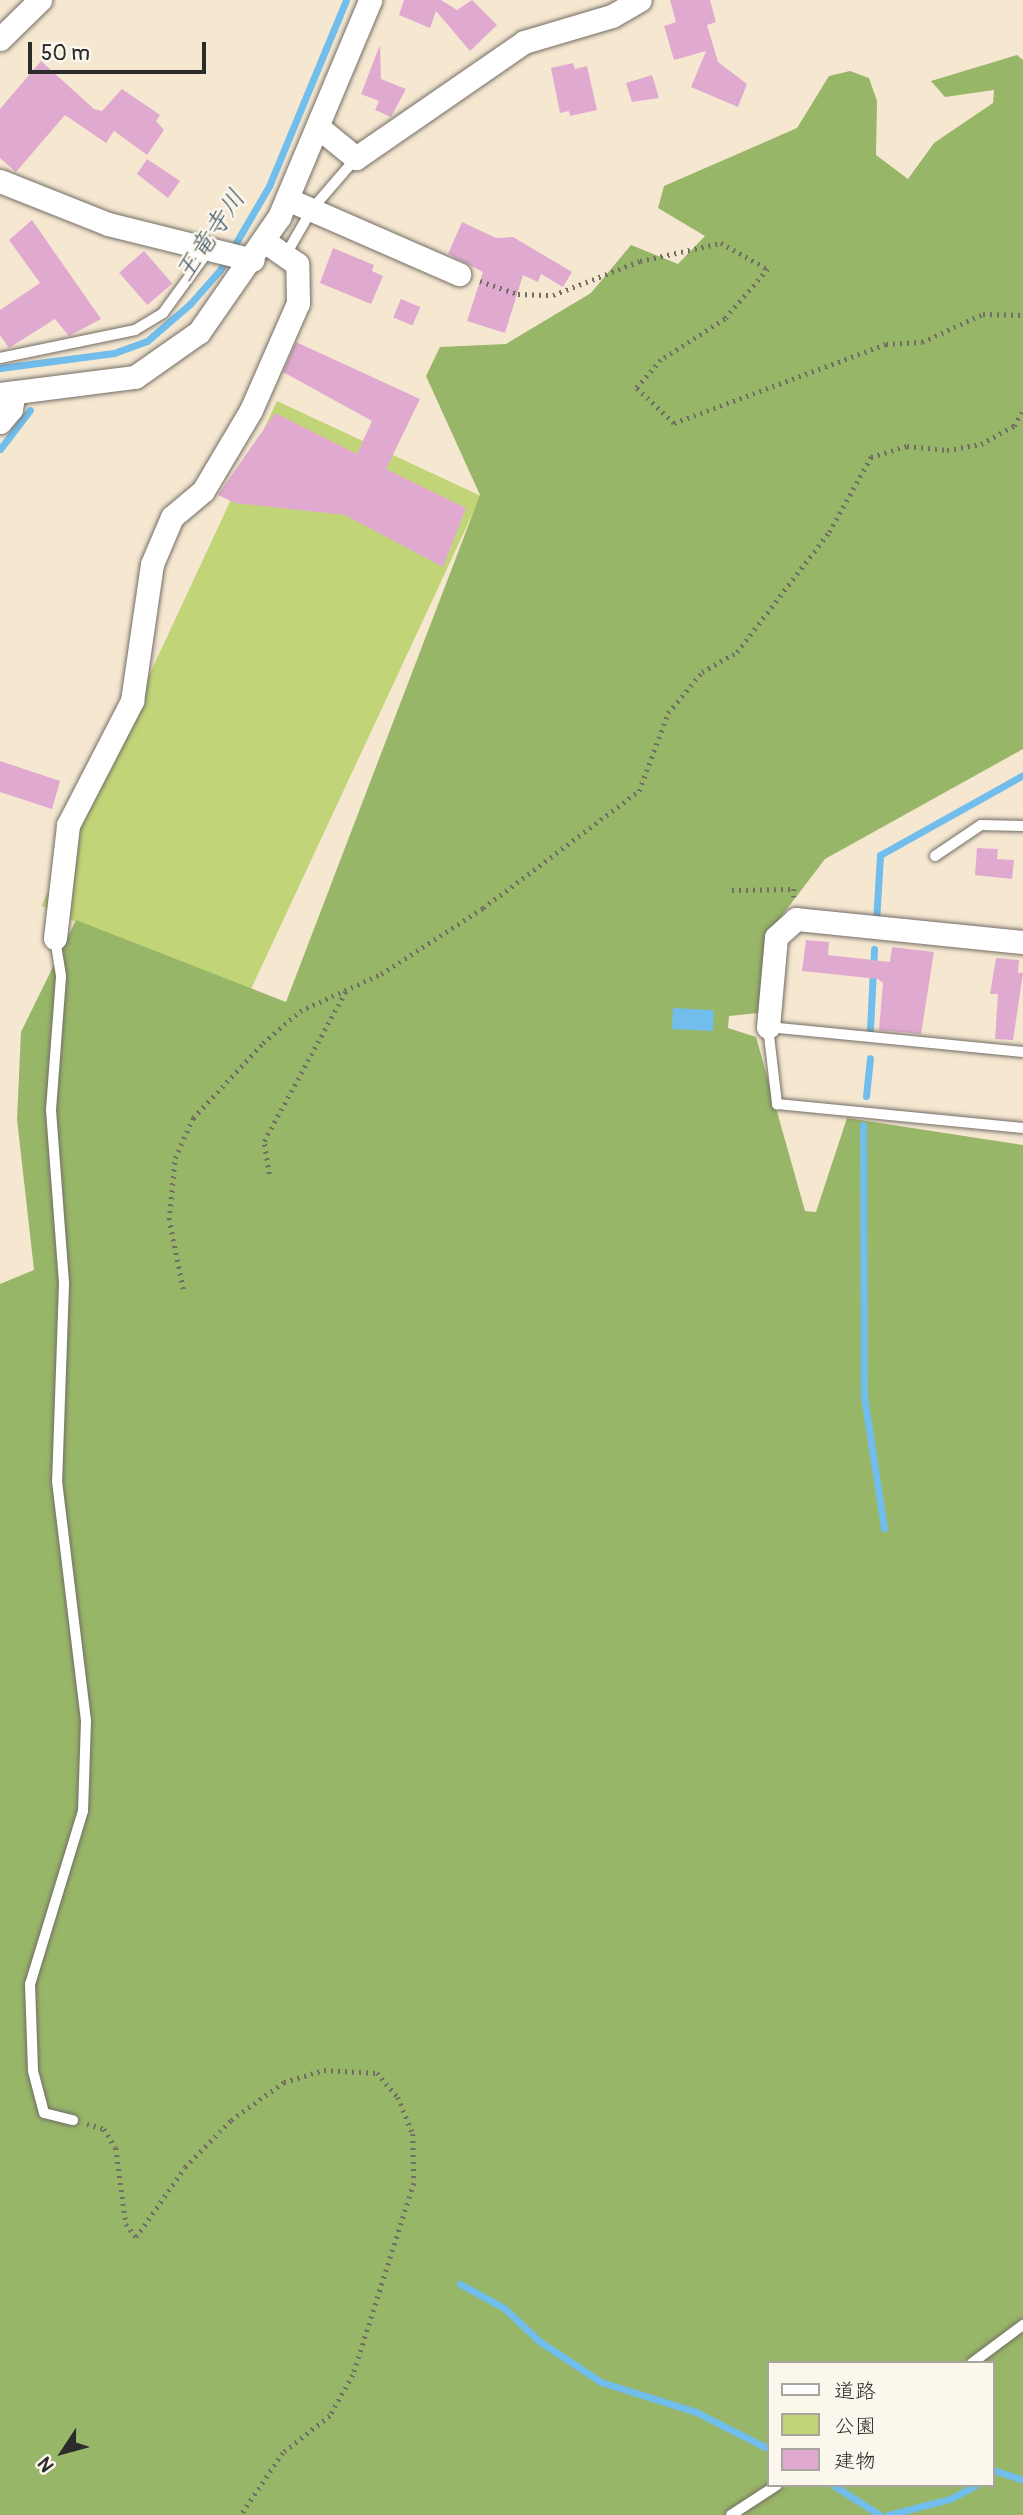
<!DOCTYPE html>
<html>
<head>
<meta charset="utf-8">
<style>
	body { margin:0 }
	#map { position:relative; width:1023px; height:2515px; overflow:hidden; background:#f6e7d1; font-family:Pangolin,"Klee One",sans-serif }
	div>[style] { position:absolute }
	[style*='--x'] { left:calc(var(--x)*1px); top:calc(var(--y)*1px); width:calc(var(--w)*1px); rotate:calc(var(--a)*1deg) }
	.green>* { inset:0; background:#c1d578; transform-origin:0 0 }
	.forest>* { inset:0; background:#98b668 }
	.water>* { inset:0; background:#71bdeb; transform-origin:0 0 }
	.stream>* { height:7px; margin:-3.5px; padding:0 3.5px; transform-origin:3.5px; border-radius:3.5px; background:#71bdeb }
	.building>* { inset:0; background:#e0aad0; transform-origin:0 0 }
	.path>* { height:4.5px; margin-top:-2.25px; transform-origin:0; background:repeating-linear-gradient(90deg,#726d65 0 2px,transparent 0 7px) }
	.roads { filter:drop-shadow(0 0 2px #726d65) drop-shadow(0 0 2px #726d65) }
	.lane>* { height:10px; margin:-5px; padding:0 5px; transform-origin:5px; border-radius:5px; background:#fff }
	.street>* { height:23px; margin:-11.5px; padding:0 11.5px; transform-origin:11.5px; border-radius:11.5px; background:#fff }
	span { translate:-50% -50%; white-space:nowrap; text-align:center; line-height:1.15; -webkit-text-stroke:5px #fbf7ec; paint-order:stroke }
	.water-label { font-size:26px; color:#405765; font-style:italic }
	.legend { position:absolute; left:767px; top:2361px; width:228px; height:126px; box-sizing:border-box; background:#fbf7ec; border:2px solid #a8a59f; margin:0; padding:9px 12px; list-style:none; font-size:21px; color:#2b2b2b }
	.legend li { display:flex; align-items:center; gap:14px; height:35px }
	.legend b { width:35px; border:2px solid #a8a59f }
	.north { position:absolute; left:28px; top:2417px; width:70px; height:70px; -webkit-text-stroke:5px #fbf7ec; paint-order:stroke; rotate:234deg; font-size:19px; font-weight:700; line-height:28px; text-align:center; color:#2b2b2b }
	.north::after { content:''; display:block; margin:auto; width:24px; height:32px; background:#2b2b2b; clip-path:polygon(50% 0,100% 100%,50% 72%,0 100%) }
	.scale { position:absolute; left:28px; top:42px; width:178px; height:32px; box-sizing:border-box; border:4px solid #2b2b2b; border-top:0; padding-left:9px; font-size:21px; line-height:24px; white-space:nowrap; color:#2b2b2b; -webkit-text-stroke:5px #fbf7ec; paint-order:stroke }
</style>
</head>
<body>
<div id="map">
	<div class="green">
		<div style="left:277px;top:401px;width:225px;height:557px;rotate:25deg"></div>
	</div>
	<div class="forest">
		<div style="clip-path:polygon(evenodd,1017px 55px,1023px 60px,1023px 749px,825px 859px,767px 935px,759px 1013px,729px 1016px,728px 1028px,756px 1037px,805px 1211px,816px 1212px,847px 1118px,1023px 1145px,1023px 2515px,0 2515px,0 1284px,34px 1270px,17px 1119px,21px 1032px,76px 920px,286px 1002px,480px 495px,426px 376px,440px 347px,506px 344px,591px 293px,631px 245px,678px 264px,705px 236px,658px 208px,664px 186px,797px 128px,829px 76px,850px 71px,869px 78px,877px 101px,876px 155px,908px 179px,934px 143px,993px 103px,994px 90px,945px 97px,931px 81px,1017px 55px,769px 2363px,993px 2363px,993px 2485px,769px 2485px,769px 2363px)"></div>
	</div>
	<div class="water">
		<div style="left:673px;top:1008px;width:41px;height:21px;rotate:3deg"></div>
	</div>
	<div class="stream">
		<div style="--x:0;--y:368;--w:115;--a:-7.5"></div>
		<div style="--x:114;--y:353;--w:35;--a:-20"></div>
		<div style="--x:147;--y:341;--w:57;--a:-40.7"></div>
		<div style="--x:190;--y:304;--w:45;--a:-48.6"></div>
		<div style="--x:220;--y:270;--w:97;--a:-59.7"></div>
		<div style="--x:269;--y:186;--w:201;--a:-67.5"></div>
		<div style="--x:0;--y:449;--w:49;--a:-52.4"></div>
		<div style="--x:876;--y:921;--w:66;--a:-86.5"></div>
		<div style="--x:880;--y:855;--w:164;--a:-29.2"></div>
		<div style="--x:870;--y:1029;--w:80;--a:-87.1"></div>
		<div style="--x:866;--y:1096;--w:38;--a:-84"></div>
		<div style="--x:863;--y:1125;--w:271;--a:89.8"></div>
		<div style="--x:864;--y:1396;--w:134;--a:81.4"></div>
		<div style="--x:460;--y:2284;--w:50;--a:28.6"></div>
		<div style="--x:504;--y:2308;--w:48;--a:43.3"></div>
		<div style="--x:539;--y:2341;--w:74;--a:33.5"></div>
		<div style="--x:601;--y:2382;--w:100;--a:17.5"></div>
		<div style="--x:696;--y:2412;--w:82;--a:26.9"></div>
		<div style="--x:993;--y:2470;--w:32;--a:18"></div>
		<div style="--x:833;--y:2485;--w:56;--a:32.6"></div>
		<div style="--x:888;--y:2515;--w:64;--a:-14.5"></div>
		<div style="--x:950;--y:2499;--w:30;--a:-28"></div>
	</div>
	<div class="building">
		<div style="clip-path:polygon(404px 0,441px 0,457px 10px,472px 0,497px 25px,470px 51px,436px 11px,430px 28px,399px 15px)"></div>
		<div style="clip-path:polygon(670px 0,710px 0,716px 22px,707px 25px,718px 62px,747px 84px,738px 107px,691px 87px,706px 51px,674px 60px,664px 26px,676px 22px)"></div>
		<div style="clip-path:polygon(380px 45px,381px 79px,406px 89px,391px 117px,375px 110px,379px 101px,361px 94px)"></div>
		<div style="clip-path:polygon(41px 61px,94px 109px,102px 111px,122px 89px,160px 115px,156px 121px,164px 130px,147px 155px,114px 131px,106px 143px,65px 115px,16px 172px,0 158px,0 109px)"></div>
		<div style="clip-path:polygon(573px 63px,575px 69px,587px 66px,597px 110px,570px 116px,569px 111px,560px 113px,551px 68px)"></div>
		<div style="clip-path:polygon(652px 75px,659px 98px,632px 102px,626px 83px)"></div>
		<div style="clip-path:polygon(147px 159px,180px 181px,168px 198px,137px 174px)"></div>
		<div style="clip-path:polygon(32px 220px,101px 319px,69px 336px,55px 319px,9px 348px,0 335px,0 310px,40px 283px,9px 240px)"></div>
		<div style="clip-path:polygon(462px 222px,496px 238px,513px 237px,572px 272px,563px 287px,541px 274px,538px 282px,523px 275px,505px 333px,467px 321px,483px 272px,448px 254px)"></div>
		<div style="clip-path:polygon(333px 248px,374px 265px,372px 271px,383px 276px,371px 304px,320px 283px)"></div>
		<div style="left:144px;top:251px;width:43px;height:33px;rotate:49deg"></div>
		<div style="left:401px;top:299px;width:21px;height:20px;rotate:23deg"></div>
		<div style="clip-path:polygon(296px 342px,420px 399px,386px 469px,466px 508px,443px 567px,345px 515px,235px 503px,218px 495px,275px 413px,357px 454px,372px 421px,283px 372px)"></div>
		<div style="clip-path:polygon(0 761px,60px 781px,52px 809px,0 792px)"></div>
		<div style="clip-path:polygon(977px 848px,998px 849px,997px 859px,1014px 860px,1012px 879px,975px 875px)"></div>
		<div style="clip-path:polygon(806px 940px,829px 942px,828px 955px,890px 962px,892px 947px,934px 952px,921px 1034px,879px 1030px,883px 983px,878px 979px,802px 971px)"></div>
		<div style="clip-path:polygon(996px 958px,1019px 960px,1018px 973px,1023px 973px,1013px 1040px,995px 1039px,998px 994px,990px 994px)"></div>
	</div>
	<div class="path">
		<div style="--x:480;--y:281;--w:40;--a:18.9"></div>
		<div style="--x:518;--y:294;--w:35;--a:2"></div>
		<div style="--x:553;--y:295;--w:93;--a:-21.3"></div>
		<div style="--x:640;--y:261;--w:83;--a:-12.5"></div>
		<div style="--x:721;--y:243;--w:54;--a:29"></div>
		<div style="--x:768;--y:269;--w:66;--a:130.7"></div>
		<div style="--x:725;--y:319;--w:76;--a:147.4"></div>
		<div style="--x:661;--y:360;--w:37;--a:131"></div>
		<div style="--x:637;--y:388;--w:51;--a:43.4"></div>
		<div style="--x:674;--y:423;--w:226;--a:-20.4"></div>
		<div style="--x:886;--y:344;--w:36;--a:-3"></div>
		<div style="--x:922;--y:342;--w:67;--a:-24.7"></div>
		<div style="--x:983;--y:314;--w:40;--a:1.4"></div>
		<div style="--x:732;--y:890;--w:62;--a:-0.9"></div>
		<div style="--x:794;--y:889;--w:8;--a:90"></div>
		<div style="--x:269;--y:1174;--w:33;--a:-99"></div>
		<div style="--x:264;--y:1141;--w:173;--a:-61.4"></div>
		<div style="--x:183;--y:1289;--w:70;--a:-101.5"></div>
		<div style="--x:169;--y:1220;--w:62;--a:-84.5"></div>
		<div style="--x:175;--y:1158;--w:44;--a:-65.8"></div>
		<div style="--x:193;--y:1118;--w:103;--a:-47"></div>
		<div style="--x:263;--y:1043;--w:49;--a:-40.9"></div>
		<div style="--x:300;--y:1011;--w:89;--a:-24.6"></div>
		<div style="--x:381;--y:974;--w:121;--a:-32.9"></div>
		<div style="--x:483;--y:908;--w:195;--a:-36.9"></div>
		<div style="--x:639;--y:791;--w:83;--a:-69.6"></div>
		<div style="--x:668;--y:713;--w:53;--a:-50.3"></div>
		<div style="--x:702;--y:672;--w:40;--a:-29.7"></div>
		<div style="--x:737;--y:652;--w:151;--a:-52.5"></div>
		<div style="--x:829;--y:532;--w:86;--a:-60.8"></div>
		<div style="--x:871;--y:457;--w:38;--a:-17"></div>
		<div style="--x:907;--y:446;--w:40;--a:5.7"></div>
		<div style="--x:947;--y:450;--w:35;--a:-10"></div>
		<div style="--x:981;--y:444;--w:38;--a:-29"></div>
		<div style="--x:1014;--y:426;--w:18;--a:-61"></div>
		<div style="--x:87;--y:2124;--w:18;--a:16"></div>
		<div style="--x:104;--y:2129;--w:22;--a:58"></div>
		<div style="--x:116;--y:2148;--w:77;--a:82.5"></div>
		<div style="--x:126;--y:2224;--w:16;--a:52"></div>
		<div style="--x:136;--y:2237;--w:85;--a:-55"></div>
		<div style="--x:185;--y:2167;--w:66;--a:-45.6"></div>
		<div style="--x:231;--y:2120;--w:65;--a:-35.6"></div>
		<div style="--x:284;--y:2082;--w:42;--a:-16.7"></div>
		<div style="--x:324;--y:2070;--w:53;--a:3.2"></div>
		<div style="--x:377;--y:2073;--w:32;--a:49"></div>
		<div style="--x:398;--y:2097;--w:40;--a:68"></div>
		<div style="--x:413;--y:2134;--w:49;--a:88.8"></div>
		<div style="--x:414;--y:2183;--w:201;--a:107.6"></div>
		<div style="--x:353;--y:2375;--w:47;--a:119.3"></div>
		<div style="--x:330;--y:2416;--w:60;--a:141.8"></div>
		<div style="--x:283;--y:2453;--w:75;--a:124.1"></div>
	</div>
	<div class="roads">
		<div class="lane">
			<div style="--x:285;--y:256;--w:54;--a:-60.1"></div>
			<div style="--x:312;--y:209;--w:67;--a:-49.2"></div>
			<div style="--x:0;--y:358;--w:138;--a:-11.7"></div>
			<div style="--x:135;--y:330;--w:33;--a:-31"></div>
			<div style="--x:163;--y:313;--w:78;--a:-53.9"></div>
			<div style="--x:935;--y:856;--w:55;--a:-34"></div>
			<div style="--x:981;--y:825;--w:42;--a:1.4"></div>
			<div style="--x:55;--y:938;--w:39;--a:81"></div>
			<div style="--x:61;--y:977;--w:133;--a:94.3"></div>
			<div style="--x:51;--y:1110;--w:174;--a:85.7"></div>
			<div style="--x:64;--y:1284;--w:197;--a:92"></div>
			<div style="--x:57;--y:1481;--w:242;--a:83.1"></div>
			<div style="--x:86;--y:1721;--w:90;--a:91.9"></div>
			<div style="--x:83;--y:1811;--w:181;--a:107"></div>
			<div style="--x:30;--y:1984;--w:87;--a:88"></div>
			<div style="--x:33;--y:2071;--w:43;--a:75.3"></div>
			<div style="--x:44;--y:2113;--w:30;--a:14"></div>
			<div style="--x:1023;--y:1052;--w:256;--a:-174.4"></div>
			<div style="--x:768;--y:1027;--w:78;--a:83.3"></div>
			<div style="--x:777;--y:1104;--w:247;--a:5.6"></div>
			<div style="--x:972;--y:2363;--w:64;--a:-36.7"></div>
			<div style="--x:731;--y:2515;--w:55;--a:-33.1"></div>
		</div>
		<div class="street">
			<div style="--x:0;--y:39;--w:56;--a:-44.3"></div>
			<div style="--x:318;--y:127;--w:49;--a:39.2"></div>
			<div style="--x:356;--y:158;--w:204;--a:-34.6"></div>
			<div style="--x:524;--y:42;--w:92;--a:-16.5"></div>
			<div style="--x:612;--y:16;--w:32;--a:-30"></div>
			<div style="--x:0;--y:181;--w:116;--a:21.7"></div>
			<div style="--x:108;--y:224;--w:149;--a:13.9"></div>
			<div style="--x:287;--y:199;--w:188;--a:23.6"></div>
			<div style="--x:0;--y:394;--w:136;--a:-7.2"></div>
			<div style="--x:135;--y:377;--w:78;--a:-35.1"></div>
			<div style="--x:199;--y:332;--w:140;--a:-55.2"></div>
			<div style="--x:279;--y:217;--w:235;--a:-67.2"></div>
			<div style="--x:0;--y:422;--w:17;--a:-50"></div>
			<div style="--x:11;--y:409;--w:17;--a:-80"></div>
			<div style="--x:55;--y:938;--w:114;--a:-83.4"></div>
			<div style="--x:68;--y:825;--w:140;--a:-62.7"></div>
			<div style="--x:132;--y:701;--w:138;--a:-81.7"></div>
			<div style="--x:152;--y:564;--w:51;--a:-66.9"></div>
			<div style="--x:172;--y:517;--w:40;--a:-40"></div>
			<div style="--x:203;--y:491;--w:94;--a:-59.3"></div>
			<div style="--x:251;--y:410;--w:117;--a:-66.3"></div>
			<div style="--x:298;--y:303;--w:39;--a:-91"></div>
			<div style="--x:297;--y:264;--w:38;--a:-145"></div>
			<div style="--x:768;--y:1027;--w:90;--a:-84.9"></div>
			<div style="--x:776;--y:937;--w:27;--a:-42"></div>
			<div style="--x:796;--y:919;--w:228;--a:5.8"></div>
		</div>
	</div>
	<div class="water-label">
		<span style="left:211px;top:236px;rotate:-56deg">王竜寺川</span>
	</div>
	<ul class="legend">
	<li><b style="height:9px;background:#fff"></b>道路</li>
	<li><b style="height:19px;background:#c1d578"></b>公園</li>
	<li><b style="height:19px;background:#e0aad0"></b>建物</li>
	</ul>
	<div class="north">N</div>
	<div class="scale">50 m</div>
</div>
</body>
</html>
